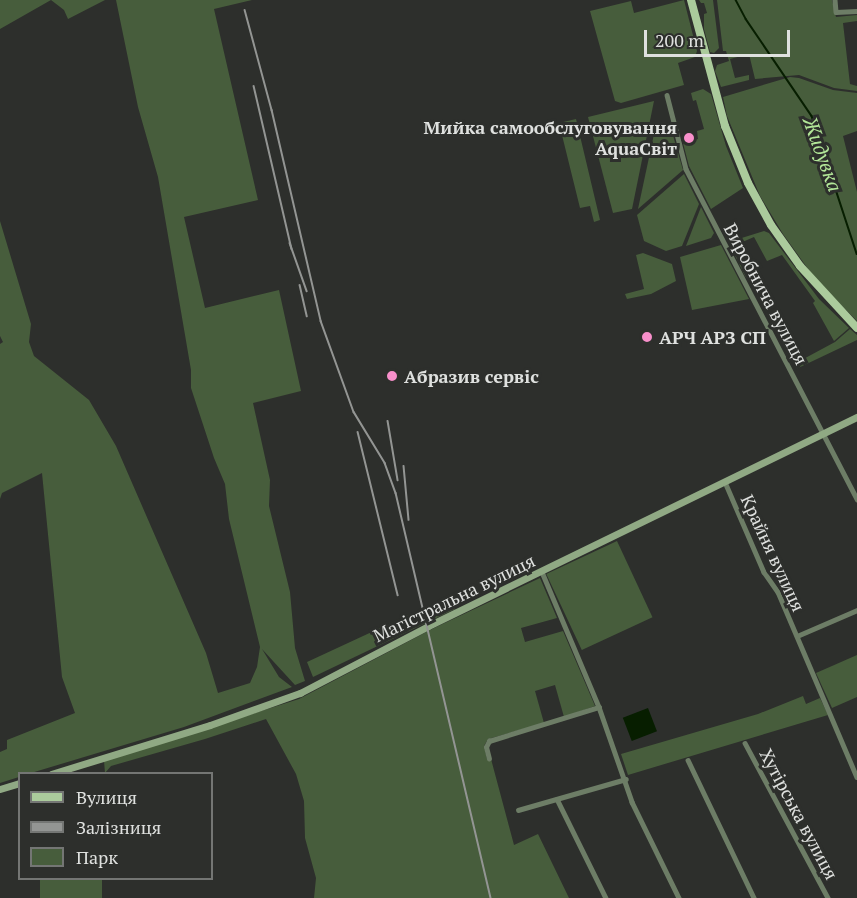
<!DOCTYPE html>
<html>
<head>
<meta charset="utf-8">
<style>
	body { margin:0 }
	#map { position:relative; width:857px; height:898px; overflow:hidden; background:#2d2f2c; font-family:"PT Serif",serif }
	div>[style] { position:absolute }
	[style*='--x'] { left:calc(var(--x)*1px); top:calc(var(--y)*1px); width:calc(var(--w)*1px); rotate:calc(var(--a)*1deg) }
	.green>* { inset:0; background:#475d3c; transform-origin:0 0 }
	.water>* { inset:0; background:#071e00; transform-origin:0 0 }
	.stream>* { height:1.5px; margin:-0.75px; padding:0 0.75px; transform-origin:0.75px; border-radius:0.75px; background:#071e00 }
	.street>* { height:4.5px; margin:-2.25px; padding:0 2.25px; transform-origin:2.25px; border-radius:2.25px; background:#6d7d66 }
	.secondary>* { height:7px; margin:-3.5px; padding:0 3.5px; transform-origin:3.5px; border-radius:3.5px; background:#90a984 }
	.primary>* { height:8px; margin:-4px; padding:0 4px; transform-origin:4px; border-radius:4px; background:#abcb9c }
	.rail>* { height:1.5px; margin:-0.75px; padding:0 0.75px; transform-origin:0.75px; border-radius:0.75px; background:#939593 }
	.dots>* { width:16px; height:16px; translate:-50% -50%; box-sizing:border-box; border:3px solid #2d2f2c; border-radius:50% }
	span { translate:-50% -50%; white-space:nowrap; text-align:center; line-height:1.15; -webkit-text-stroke:6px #2d2f2c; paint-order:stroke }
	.poi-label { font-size:18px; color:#dfe1df; font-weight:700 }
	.right { translate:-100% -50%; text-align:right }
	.left { translate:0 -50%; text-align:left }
	.street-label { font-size:18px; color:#dfe1df }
	.water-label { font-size:20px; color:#b2e698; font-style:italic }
	.legend { position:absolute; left:18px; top:772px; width:195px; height:108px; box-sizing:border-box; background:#2d2f2c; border:2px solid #747674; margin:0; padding:8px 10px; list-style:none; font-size:18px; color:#dfe1df }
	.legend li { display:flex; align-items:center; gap:12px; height:30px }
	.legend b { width:30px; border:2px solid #747674 }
	.scale { position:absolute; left:644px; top:30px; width:146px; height:27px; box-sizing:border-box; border:3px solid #dfe1df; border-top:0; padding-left:8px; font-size:18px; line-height:21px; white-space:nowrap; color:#dfe1df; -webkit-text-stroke:4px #2d2f2c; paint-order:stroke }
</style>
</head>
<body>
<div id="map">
	<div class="green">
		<div style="clip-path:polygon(0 0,105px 0,68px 19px,64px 10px,51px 0,0 29px)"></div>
		<div style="clip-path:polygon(116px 0,252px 0,214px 9px,258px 200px,184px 217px,205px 308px,279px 290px,301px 391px,253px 403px,270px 480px,269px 506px,290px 592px,295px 648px,305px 681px,295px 685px,262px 649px,279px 677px,292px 687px,184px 727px,31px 773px,20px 774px,19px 777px,0 783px,0 752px,7px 749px,7px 740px,75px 713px,62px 677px,42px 473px,2px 493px,0 499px,0 344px,3px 342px,0 336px,0 221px,31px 324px,29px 342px,34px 356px,89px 400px,116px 446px,206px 653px,218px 693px,250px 683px,257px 667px,260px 647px,229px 519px,225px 484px,214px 458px,191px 388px,191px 370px,158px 177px,138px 107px)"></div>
		<div style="clip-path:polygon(684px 0,697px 51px,695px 57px,678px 63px,684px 85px,621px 103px,615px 101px,590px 11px,631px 1px,634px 13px)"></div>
		<div style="clip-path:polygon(699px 0,713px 0,719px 48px,714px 53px,710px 52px,704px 29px,704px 14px,707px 13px,704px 3px,701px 3px)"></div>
		<div style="clip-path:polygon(717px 0,832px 0,836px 17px,857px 15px,857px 21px,843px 23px,850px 84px,857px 86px,857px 91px,834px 88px,799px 75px,755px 79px,749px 54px,730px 59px,735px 78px,749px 75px,749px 80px,721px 87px,715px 71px,717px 65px,729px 61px,726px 51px,723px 51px)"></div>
		<div style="clip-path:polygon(790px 77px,799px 78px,833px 90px,857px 93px,857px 131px,843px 136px,857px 192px,857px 321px,816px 280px,783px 234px,760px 196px,727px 116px,723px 97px)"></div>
		<div style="clip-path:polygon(703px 89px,711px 94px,726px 146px,743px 188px,711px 209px,689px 166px,683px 143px,698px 139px,697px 131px,704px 129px,696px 100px,693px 101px,691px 93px)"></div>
		<div style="clip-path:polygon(654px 101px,632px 209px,613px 213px,588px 117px)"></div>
		<div style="clip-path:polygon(576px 119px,600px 220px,594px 222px,590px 206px,580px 208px,559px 123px)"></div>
		<div style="clip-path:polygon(672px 132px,683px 170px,638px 209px,654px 134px)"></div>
		<div style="clip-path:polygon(684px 174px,699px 204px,682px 246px,666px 251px,644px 241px,637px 215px)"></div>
		<div style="clip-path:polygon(701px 207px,714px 233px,711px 238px,686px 246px)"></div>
		<div style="clip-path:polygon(764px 231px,769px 233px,819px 299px,849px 328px,834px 341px,813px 303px,815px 301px,782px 255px,767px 261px,754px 237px,731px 247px,748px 279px,745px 276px,730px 245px,732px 241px)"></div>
		<div style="clip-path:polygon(721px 245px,749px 299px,692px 310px,680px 257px)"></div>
		<div style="clip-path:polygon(643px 253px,672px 264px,676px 281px,651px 294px,627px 299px,625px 294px,644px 289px,636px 255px)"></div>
		<div style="clip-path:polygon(850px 329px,857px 335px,857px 340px,796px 369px,796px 363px,835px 342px)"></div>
		<div style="left:617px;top:541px;width:84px;height:78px;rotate:65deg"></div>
		<div style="clip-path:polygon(540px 578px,557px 618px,521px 628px,525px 642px,563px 631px,595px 706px,564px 717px,555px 685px,535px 691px,544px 723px,488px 739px,484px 746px,487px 759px,491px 759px,514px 845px,538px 834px,569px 898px,314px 898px,316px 878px,305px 838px,304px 801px,296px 774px,266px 719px,205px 739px,111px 766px,105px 773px,104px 761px,299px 699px,432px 629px)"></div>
		<div style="clip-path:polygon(458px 592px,455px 609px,313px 677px,307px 662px)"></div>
		<div style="clip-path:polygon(857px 655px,857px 697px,832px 708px,816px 673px)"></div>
		<div style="clip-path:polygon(803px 696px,806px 704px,820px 698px,828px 715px,628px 775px,621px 754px,758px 714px)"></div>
		<div style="left:40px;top:879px;width:62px;height:19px"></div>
	</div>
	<div class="water">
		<div style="left:648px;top:708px;width:25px;height:27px;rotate:69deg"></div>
	</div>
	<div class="stream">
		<div style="--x:736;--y:0;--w:21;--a:62"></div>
		<div style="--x:746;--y:19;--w:117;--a:55.8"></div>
		<div style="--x:812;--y:116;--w:145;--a:71.9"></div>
	</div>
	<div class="street">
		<div style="--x:835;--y:0;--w:12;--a:85"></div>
		<div style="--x:836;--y:12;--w:21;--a:-3"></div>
		<div style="--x:667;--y:95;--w:76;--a:75.6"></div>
		<div style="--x:686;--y:169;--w:372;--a:62.6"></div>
		<div style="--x:725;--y:482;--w:98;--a:66.6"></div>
		<div style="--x:764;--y:572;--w:24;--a:55"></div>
		<div style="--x:778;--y:592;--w:201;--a:66.9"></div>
		<div style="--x:542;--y:572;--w:147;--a:67.1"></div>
		<div style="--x:599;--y:707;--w:101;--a:70.8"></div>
		<div style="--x:632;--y:802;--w:107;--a:63.9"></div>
		<div style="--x:797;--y:636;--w:65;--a:-23.4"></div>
		<div style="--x:745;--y:743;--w:176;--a:61.8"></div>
		<div style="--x:489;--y:759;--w:12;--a:-104"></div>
		<div style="--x:486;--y:747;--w:7;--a:-63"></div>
		<div style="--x:489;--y:741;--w:115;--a:-17.2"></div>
		<div style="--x:688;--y:760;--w:153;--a:64.4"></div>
		<div style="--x:557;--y:799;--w:110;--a:63.7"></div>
		<div style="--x:518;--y:810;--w:112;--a:-16"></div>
	</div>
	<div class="secondary">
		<div style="--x:51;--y:774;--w:166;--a:-17.1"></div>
		<div style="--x:210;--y:725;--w:96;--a:-19.6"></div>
		<div style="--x:300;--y:693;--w:144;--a:-27.6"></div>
		<div style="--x:428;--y:626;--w:477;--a:-26"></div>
		<div style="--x:0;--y:789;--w:21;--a:-17"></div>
	</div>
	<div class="primary">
		<div style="--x:691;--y:0;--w:131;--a:74.9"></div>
		<div style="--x:725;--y:126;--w:61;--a:68"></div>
		<div style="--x:748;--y:183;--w:48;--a:61.3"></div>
		<div style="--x:771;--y:225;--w:50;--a:54.7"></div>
		<div style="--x:800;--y:266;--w:84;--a:47.4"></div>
	</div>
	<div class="rail">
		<div style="--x:245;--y:10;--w:104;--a:74.9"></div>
		<div style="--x:272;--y:110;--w:217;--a:76.9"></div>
		<div style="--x:321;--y:321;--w:97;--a:70.1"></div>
		<div style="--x:354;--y:412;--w:60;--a:58.7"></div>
		<div style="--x:385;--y:463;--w:32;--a:70"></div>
		<div style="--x:396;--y:493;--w:416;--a:76.8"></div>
		<div style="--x:254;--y:86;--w:167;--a:76.9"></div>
		<div style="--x:290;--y:243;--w:51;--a:70.5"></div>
		<div style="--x:300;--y:285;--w:32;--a:77"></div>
		<div style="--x:388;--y:421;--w:60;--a:80.4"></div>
		<div style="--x:358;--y:432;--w:168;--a:76.2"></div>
		<div style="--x:404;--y:466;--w:54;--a:84.7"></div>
	</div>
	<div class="dots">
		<div style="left:689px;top:138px;background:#f890cb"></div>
		<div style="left:647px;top:337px;background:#f890cb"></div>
		<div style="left:392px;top:376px;background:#f890cb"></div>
	</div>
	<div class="poi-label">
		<span class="right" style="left:677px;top:138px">Мийка самообслуговування<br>AquaСвіт</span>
		<span class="left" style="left:659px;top:337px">АРЧ АРЗ СП</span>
		<span class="left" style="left:404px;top:376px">Абразив сервіс</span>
	</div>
	<div class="street-label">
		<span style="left:766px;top:294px;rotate:62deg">Виробнича вулиця</span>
		<span style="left:773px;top:553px;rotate:65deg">Крайня вулиця</span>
		<span style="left:454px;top:598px;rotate:-26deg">Магістральна вулиця</span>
		<span style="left:799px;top:814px;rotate:62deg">Хутірська вулиця</span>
	</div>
	<div class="water-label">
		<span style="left:823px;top:154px;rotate:70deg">Жидувка</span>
	</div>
	<ul class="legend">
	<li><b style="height:8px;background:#abcb9c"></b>Вулиця</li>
	<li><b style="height:8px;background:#939593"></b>Залізниця</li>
	<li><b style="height:16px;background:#475d3c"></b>Парк</li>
	</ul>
	<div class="scale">200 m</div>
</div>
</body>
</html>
